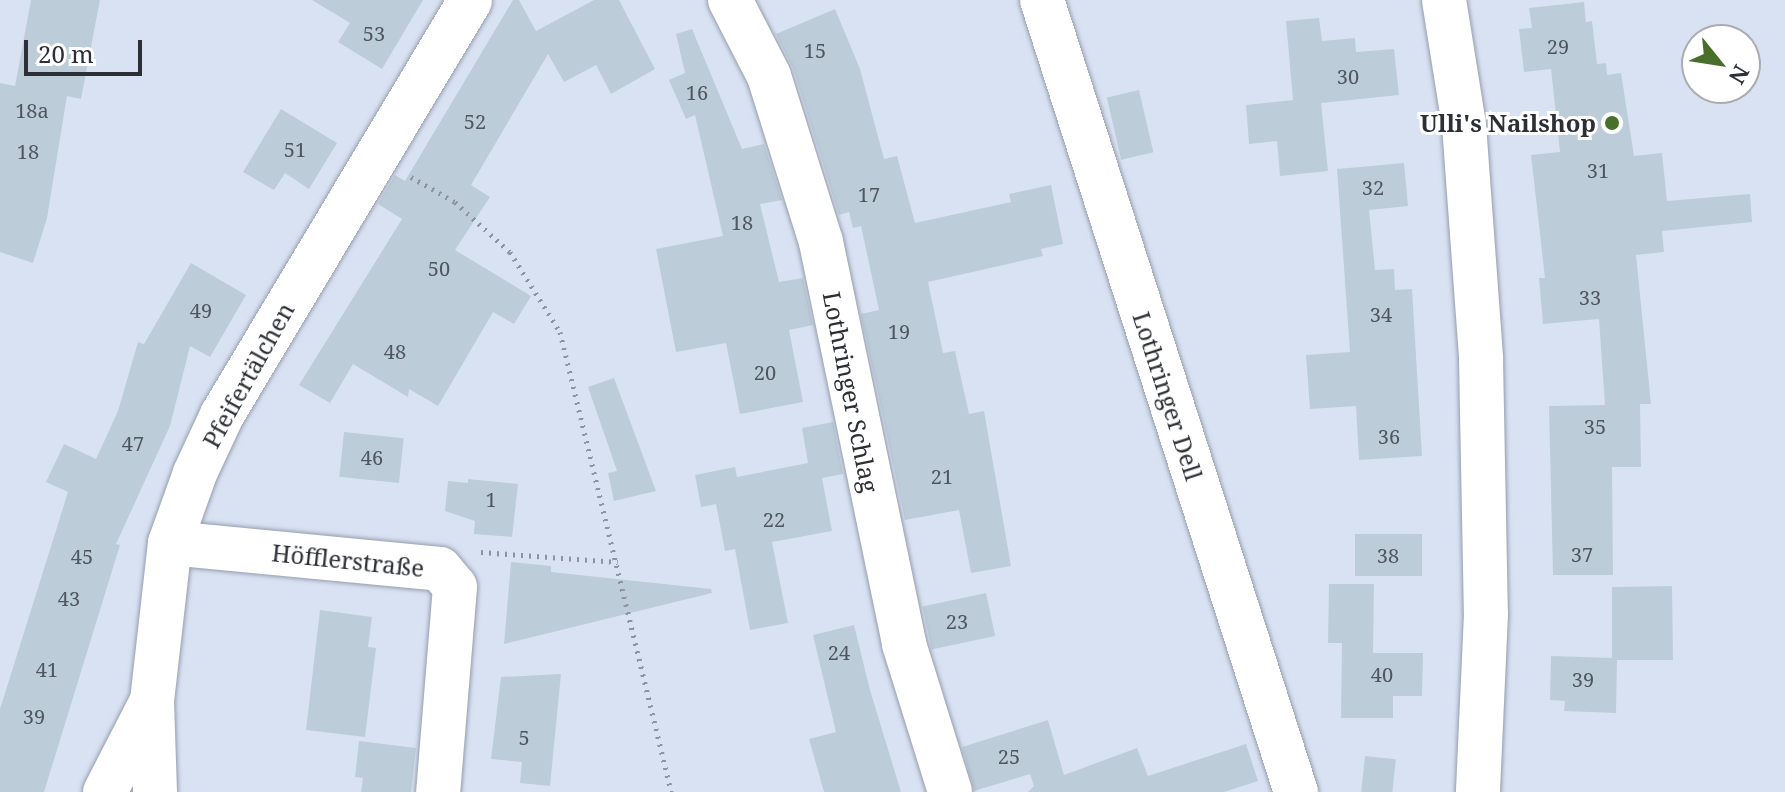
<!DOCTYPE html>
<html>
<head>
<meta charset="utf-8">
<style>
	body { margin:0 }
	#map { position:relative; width:1785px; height:792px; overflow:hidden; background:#d9e2f3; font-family:"Noto Serif",serif }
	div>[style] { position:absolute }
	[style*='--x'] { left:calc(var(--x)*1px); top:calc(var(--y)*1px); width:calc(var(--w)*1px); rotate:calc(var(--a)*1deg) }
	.building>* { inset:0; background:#bccdd9; transform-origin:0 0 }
	.path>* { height:5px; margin-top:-2.5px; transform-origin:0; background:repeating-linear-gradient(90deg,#8d93a0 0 2px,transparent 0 8px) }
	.roads { filter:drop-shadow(0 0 2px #959ead) drop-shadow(0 0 2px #959ead) }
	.minor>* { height:44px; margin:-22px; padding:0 22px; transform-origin:22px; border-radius:22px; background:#fff }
	.dots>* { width:22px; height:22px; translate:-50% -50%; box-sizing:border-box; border:4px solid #fff; border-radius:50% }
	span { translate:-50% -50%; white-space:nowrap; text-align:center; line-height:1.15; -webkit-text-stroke:6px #fff; paint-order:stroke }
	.number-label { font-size:20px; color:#50565f }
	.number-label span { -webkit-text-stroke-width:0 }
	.poi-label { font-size:24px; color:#2c2f36; font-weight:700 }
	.right { translate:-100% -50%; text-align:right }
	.street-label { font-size:24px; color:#2c2f36 }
	.north { position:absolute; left:1681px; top:24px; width:80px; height:80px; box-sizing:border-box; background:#fff; border:2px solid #abacaf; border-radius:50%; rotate:120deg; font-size:22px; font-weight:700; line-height:32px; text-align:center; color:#2c2f36 }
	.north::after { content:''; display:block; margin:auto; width:28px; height:36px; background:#49702b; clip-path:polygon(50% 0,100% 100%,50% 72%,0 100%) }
	.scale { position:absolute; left:24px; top:40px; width:118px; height:36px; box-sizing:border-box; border:4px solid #2c2f36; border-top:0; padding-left:10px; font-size:24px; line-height:28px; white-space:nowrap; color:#2c2f36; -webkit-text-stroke:6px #fff; paint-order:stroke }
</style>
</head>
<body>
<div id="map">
	<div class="building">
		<div style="clip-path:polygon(31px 0,100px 0,81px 99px,67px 96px,47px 218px,33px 263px,0 252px,0 83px,15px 86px)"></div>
		<div style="clip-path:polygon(312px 0,423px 0,382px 69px,338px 42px,350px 23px)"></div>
		<div style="clip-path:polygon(513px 0,519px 0,536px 31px,594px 0,619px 0,655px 69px,611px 94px,596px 65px,564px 82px,548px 54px,471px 185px,490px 197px,455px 250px,531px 296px,514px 324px,493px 312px,438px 406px,409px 389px,408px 397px,353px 364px,330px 403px,299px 385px,402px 219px,378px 204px,395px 175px,405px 181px)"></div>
		<div style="clip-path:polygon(1584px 2px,1586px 22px,1592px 21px,1597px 64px,1606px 63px,1607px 75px,1621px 73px,1634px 156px,1662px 153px,1667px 201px,1750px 194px,1752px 222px,1662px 231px,1664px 252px,1636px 255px,1651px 404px,1640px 404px,1641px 467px,1612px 467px,1613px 575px,1553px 575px,1549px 406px,1605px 405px,1599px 319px,1543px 324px,1539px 278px,1545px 278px,1531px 155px,1560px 152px,1551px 69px,1524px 72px,1519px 29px,1532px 28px,1529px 8px)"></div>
		<div style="clip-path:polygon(835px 9px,860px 69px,884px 159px,897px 156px,915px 223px,1011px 202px,1009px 194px,1051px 185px,1063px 244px,1041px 249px,1043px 256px,928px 282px,943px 353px,955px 351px,969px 414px,984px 411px,1011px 566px,971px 573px,959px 510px,905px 520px,861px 314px,879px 310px,861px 226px,853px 228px,849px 212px,839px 215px,793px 68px,776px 34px)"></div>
		<div style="clip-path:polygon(1319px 18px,1322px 41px,1355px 38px,1356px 52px,1394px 49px,1399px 95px,1321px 103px,1328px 171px,1280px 176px,1277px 141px,1249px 144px,1246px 105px,1293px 100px,1286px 21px)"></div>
		<div style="clip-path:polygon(692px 29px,742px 149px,764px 144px,782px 200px,760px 204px,779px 282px,803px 278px,813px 325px,789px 330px,803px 402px,740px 414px,726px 343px,676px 352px,656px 249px,723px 236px,695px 115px,686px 119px,669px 80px,685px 73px,676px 34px)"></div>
		<div style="left:1139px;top:90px;width:64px;height:33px;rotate:77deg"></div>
		<div style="clip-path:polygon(281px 109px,337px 143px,309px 189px,285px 173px,274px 190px,243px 172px)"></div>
		<div style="clip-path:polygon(1404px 163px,1408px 206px,1369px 210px,1375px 270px,1394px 269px,1395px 290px,1412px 289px,1422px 456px,1359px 460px,1356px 406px,1310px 409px,1306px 355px,1350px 352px,1337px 169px)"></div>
		<div style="clip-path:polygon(191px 263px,246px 295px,210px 357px,190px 346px,170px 426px,116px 544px,120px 545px,44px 792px,0 792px,0 709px,68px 492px,46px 482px,64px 444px,96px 459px,118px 411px,138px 342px,144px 344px)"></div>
		<div style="clip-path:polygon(614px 378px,656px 491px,614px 501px,608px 473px,617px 471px,588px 387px)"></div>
		<div style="clip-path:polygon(833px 422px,843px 474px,822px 478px,832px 531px,772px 542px,788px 623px,750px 630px,735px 549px,725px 551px,716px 504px,701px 507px,695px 475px,735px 467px,737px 477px,808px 463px,802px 428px)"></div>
		<div style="left:344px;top:432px;width:60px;height:45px;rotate:6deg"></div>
		<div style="clip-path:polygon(468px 479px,518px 484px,512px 537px,474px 534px,475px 521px,445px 511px,448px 481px,468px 483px)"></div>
		<div style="left:1355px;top:534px;width:67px;height:42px"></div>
		<div style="clip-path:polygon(511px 562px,551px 566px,551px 572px,711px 589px,712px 593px,504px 644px)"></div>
		<div style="clip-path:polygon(1329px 584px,1374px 584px,1373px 653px,1423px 653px,1422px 696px,1393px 696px,1393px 718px,1341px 718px,1342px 643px,1328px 643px)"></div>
		<div style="clip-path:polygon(1672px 586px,1673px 660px,1617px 660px,1616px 713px,1564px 711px,1565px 701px,1550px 700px,1551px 656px,1612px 658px,1612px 587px)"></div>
		<div style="left:986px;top:593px;width:44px;height:65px;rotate:78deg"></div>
		<div style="clip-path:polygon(320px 610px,372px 617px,368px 647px,376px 648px,365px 737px,306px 730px)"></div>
		<div style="clip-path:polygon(854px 625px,870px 690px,901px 792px,824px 792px,809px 739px,836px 732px,813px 635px)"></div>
		<div style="clip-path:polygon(561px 674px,550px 786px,520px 783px,522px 762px,491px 759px,501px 677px)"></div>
		<div style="clip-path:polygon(1048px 720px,1064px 775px,1137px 748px,1148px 776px,1246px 744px,1258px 781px,1224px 792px,1028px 792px,1034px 786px,1030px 774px,974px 791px,962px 747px)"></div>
		<div style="clip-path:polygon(359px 741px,416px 748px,411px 792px,361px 792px,363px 778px,355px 777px)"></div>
		<div style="left:1365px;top:756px;width:31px;height:36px;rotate:6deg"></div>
	</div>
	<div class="path">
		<div style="--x:411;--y:177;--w:51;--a:29.6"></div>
		<div style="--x:455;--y:202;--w:74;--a:42.3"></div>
		<div style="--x:510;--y:252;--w:94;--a:58"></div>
		<div style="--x:560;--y:332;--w:473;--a:76.4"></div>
		<div style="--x:481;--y:552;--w:137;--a:4.2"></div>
	</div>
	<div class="roads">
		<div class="minor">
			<div style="--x:730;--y:0;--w:85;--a:62.8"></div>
			<div style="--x:769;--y:76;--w:174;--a:72.6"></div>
			<div style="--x:821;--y:242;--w:410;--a:78.3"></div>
			<div style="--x:904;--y:644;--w:155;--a:72.7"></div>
			<div style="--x:1042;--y:0;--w:832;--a:72.22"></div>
			<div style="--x:1444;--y:0;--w:127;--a:80.9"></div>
			<div style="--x:1464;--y:125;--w:235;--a:85.8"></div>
			<div style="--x:1481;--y:359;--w:255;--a:88.9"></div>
			<div style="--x:1486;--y:614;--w:178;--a:92.6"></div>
			<div style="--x:170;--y:543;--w:271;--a:5.5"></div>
			<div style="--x:440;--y:569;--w:23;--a:50"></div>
			<div style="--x:455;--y:587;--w:206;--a:94.7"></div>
			<div style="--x:105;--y:792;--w:100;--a:-62.7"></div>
			<div style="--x:155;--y:792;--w:91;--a:-91.9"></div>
			<div style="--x:152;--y:701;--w:159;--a:-83.5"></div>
			<div style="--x:170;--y:543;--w:74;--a:-70.3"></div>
			<div style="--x:195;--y:473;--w:64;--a:-65"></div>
			<div style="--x:222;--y:415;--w:483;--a:-59.1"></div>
		</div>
	</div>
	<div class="dots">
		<div style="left:1612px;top:123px;background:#49702b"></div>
	</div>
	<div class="number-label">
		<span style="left:374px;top:33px">53</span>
		<span style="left:1558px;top:46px">29</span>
		<span style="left:815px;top:50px">15</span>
		<span style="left:1348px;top:76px">30</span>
		<span style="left:697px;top:92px">16</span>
		<span style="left:32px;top:110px">18a</span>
		<span style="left:475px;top:121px">52</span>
		<span style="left:295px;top:149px">51</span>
		<span style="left:28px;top:151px">18</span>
		<span style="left:1598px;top:170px">31</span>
		<span style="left:1373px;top:187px">32</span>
		<span style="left:869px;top:194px">17</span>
		<span style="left:742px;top:222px">18</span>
		<span style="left:439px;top:268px">50</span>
		<span style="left:1590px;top:297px">33</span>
		<span style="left:201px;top:310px">49</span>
		<span style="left:1381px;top:314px">34</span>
		<span style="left:899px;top:331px">19</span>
		<span style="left:395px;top:351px">48</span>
		<span style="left:765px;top:372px">20</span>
		<span style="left:1595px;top:426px">35</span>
		<span style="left:1389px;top:436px">36</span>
		<span style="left:133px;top:443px">47</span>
		<span style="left:372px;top:457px">46</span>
		<span style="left:942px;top:476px">21</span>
		<span style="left:491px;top:499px">1</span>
		<span style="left:774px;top:519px">22</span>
		<span style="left:1582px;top:554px">37</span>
		<span style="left:1388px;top:555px">38</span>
		<span style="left:82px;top:556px">45</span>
		<span style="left:69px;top:598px">43</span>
		<span style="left:957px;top:621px">23</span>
		<span style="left:839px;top:652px">24</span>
		<span style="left:47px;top:669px">41</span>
		<span style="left:1382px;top:674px">40</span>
		<span style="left:1583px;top:679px">39</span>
		<span style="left:34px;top:716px">39</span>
		<span style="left:524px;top:737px">5</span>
		<span style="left:1009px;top:756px">25</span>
	</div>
	<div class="poi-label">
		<span class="right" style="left:1596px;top:123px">Ulli's Nailshop</span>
	</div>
	<div class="street-label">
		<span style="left:248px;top:375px;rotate:-61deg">Pfeifertälchen</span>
		<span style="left:851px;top:392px;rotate:79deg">Lothringer Schlag</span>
		<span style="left:1168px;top:396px;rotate:72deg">Lothringer Dell</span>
		<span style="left:348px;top:560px;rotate:6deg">Höfflerstraße</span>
	</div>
	<div class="north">N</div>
	<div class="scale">20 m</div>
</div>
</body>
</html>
